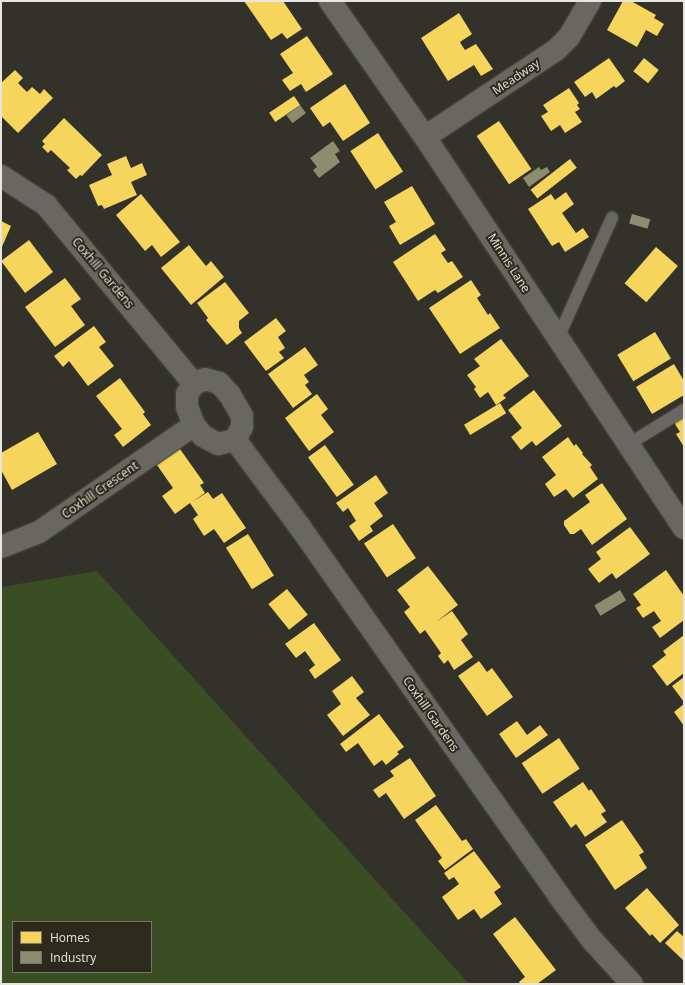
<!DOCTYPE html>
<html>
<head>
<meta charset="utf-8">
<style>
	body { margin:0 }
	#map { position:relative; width:685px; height:985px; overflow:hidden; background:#32312a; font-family:"Open Sans",sans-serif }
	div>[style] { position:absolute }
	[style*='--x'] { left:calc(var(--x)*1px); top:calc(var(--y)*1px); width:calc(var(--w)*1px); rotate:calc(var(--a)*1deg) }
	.green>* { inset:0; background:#3b4e23 }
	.homes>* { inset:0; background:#f6d55c; transform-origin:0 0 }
	.industry>* { inset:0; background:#8c8c6e; transform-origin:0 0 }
	.roads { filter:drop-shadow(0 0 1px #4f4e48) drop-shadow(0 0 1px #4f4e48) }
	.lane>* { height:12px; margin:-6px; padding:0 6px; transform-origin:6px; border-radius:6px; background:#686762 }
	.street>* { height:22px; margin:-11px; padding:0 11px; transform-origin:11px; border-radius:11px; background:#686762 }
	span { translate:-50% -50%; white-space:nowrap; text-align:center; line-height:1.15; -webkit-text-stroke:4px #2c2a1c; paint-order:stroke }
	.street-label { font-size:12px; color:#e8e6de }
	.frame { position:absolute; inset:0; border:2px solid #e8e6de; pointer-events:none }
	.legend { position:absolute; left:12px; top:921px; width:140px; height:52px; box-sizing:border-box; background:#2c2a1c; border:1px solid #77756a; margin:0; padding:5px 7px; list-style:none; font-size:12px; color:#e8e6de }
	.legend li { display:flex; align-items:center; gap:8px; height:20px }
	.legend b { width:20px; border:1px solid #77756a }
</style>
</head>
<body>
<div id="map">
	<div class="green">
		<div style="clip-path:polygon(evenodd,97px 571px,469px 984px,1px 984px,1px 587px,97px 571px,13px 922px,151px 922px,151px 972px,13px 972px,13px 922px)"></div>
	</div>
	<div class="homes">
		<div style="clip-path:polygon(244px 1px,283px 1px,302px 29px,287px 39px,282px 33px,271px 40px)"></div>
		<div style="clip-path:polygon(623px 1px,631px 1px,656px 15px,654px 18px,664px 24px,657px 36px,646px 30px,637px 47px,607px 30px)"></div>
		<div style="clip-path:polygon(459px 13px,472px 34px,460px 42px,461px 44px,465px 50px,476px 44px,493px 69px,481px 76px,474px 65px,448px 81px,421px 38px)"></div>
		<div style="clip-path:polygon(307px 36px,333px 74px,306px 92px,301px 84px,290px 91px,282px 80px,293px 73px,280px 54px)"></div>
		<div style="clip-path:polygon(609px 58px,625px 81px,616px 88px,614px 86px,596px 99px,592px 92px,585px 97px,574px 82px)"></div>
		<div style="left:644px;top:58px;width:19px;height:17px;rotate:39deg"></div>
		<div style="clip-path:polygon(15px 70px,23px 78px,18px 83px,27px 92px,32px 87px,40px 94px,44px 89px,53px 98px,18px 133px,1px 116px,1px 83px)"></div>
		<div style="clip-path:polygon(345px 84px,370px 123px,343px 141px,330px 122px,323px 127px,310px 108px)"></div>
		<div style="clip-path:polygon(569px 88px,579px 103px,577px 105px,580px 109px,575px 112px,582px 122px,565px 133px,560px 125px,551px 131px,541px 116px,548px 112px,543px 105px)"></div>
		<div style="left:294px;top:96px;width:11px;height:30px;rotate:56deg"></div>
		<div style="clip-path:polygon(64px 118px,102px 155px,82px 176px,80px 175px,76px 179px,67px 170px,70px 168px,51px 150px,48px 153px,42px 147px,45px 144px,42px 141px)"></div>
		<div style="left:499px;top:121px;width:58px;height:27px;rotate:56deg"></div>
		<div style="left:378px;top:133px;width:46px;height:33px;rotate:57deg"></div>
		<div style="clip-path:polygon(126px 156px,131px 168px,142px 163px,147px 175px,131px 182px,137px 195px,104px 209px,102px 205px,98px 206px,89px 185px,112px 175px,107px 164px)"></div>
		<div style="left:570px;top:159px;width:11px;height:50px;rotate:52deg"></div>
		<div style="clip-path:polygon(412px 186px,435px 224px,400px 245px,389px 226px,396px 222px,384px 202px)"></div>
		<div style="clip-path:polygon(566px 192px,574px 204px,562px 213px,576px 233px,583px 228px,589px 237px,565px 252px,559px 242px,552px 246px,528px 209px,551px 194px,555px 200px)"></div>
		<div style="clip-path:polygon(141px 194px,180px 242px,161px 257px,152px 245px,145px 251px,116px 215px)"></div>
		<div style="clip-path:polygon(1px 221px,11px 226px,1px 249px)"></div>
		<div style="clip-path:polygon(435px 234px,446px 250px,441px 253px,448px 263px,452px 261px,463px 277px,438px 293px,435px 290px,418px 301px,393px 262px)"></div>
		<div style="left:29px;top:240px;width:40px;height:35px;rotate:53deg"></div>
		<div style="clip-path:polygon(189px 245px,206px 266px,211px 261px,224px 277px,191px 305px,161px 268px)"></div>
		<div style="left:656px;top:247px;width:29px;height:48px;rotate:41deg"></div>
		<div style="clip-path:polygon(65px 278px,81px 299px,71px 306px,85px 325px,55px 347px,25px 307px)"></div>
		<div style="clip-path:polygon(471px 280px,481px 295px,477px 298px,488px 315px,490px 313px,500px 328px,460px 354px,429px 308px)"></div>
		<div style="clip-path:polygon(225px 282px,249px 313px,239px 321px,239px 328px,242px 333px,227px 345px,206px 320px,208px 318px,197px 303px)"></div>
		<div style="clip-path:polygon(276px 318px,286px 331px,278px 337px,285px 348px,279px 352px,284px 358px,266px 371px,244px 342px)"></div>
		<div style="clip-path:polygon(94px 326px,106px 342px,99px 347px,114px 366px,88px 386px,69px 361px,63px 367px,54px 356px)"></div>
		<div style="left:655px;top:332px;width:31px;height:44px;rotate:59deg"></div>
		<div style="clip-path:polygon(501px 339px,529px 376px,503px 395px,506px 398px,496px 405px,488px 392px,480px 398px,474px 389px,476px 387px,467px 375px,480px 366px,474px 359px)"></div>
		<div style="clip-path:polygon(305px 347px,318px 365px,304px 375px,309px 382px,305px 385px,312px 394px,293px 408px,268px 374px)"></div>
		<div style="clip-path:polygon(674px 364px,684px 381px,684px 395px,652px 414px,636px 387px)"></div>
		<div style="clip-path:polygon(120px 378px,145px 412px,143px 414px,151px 425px,123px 447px,114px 435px,122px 429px,96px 396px)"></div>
		<div style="clip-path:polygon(534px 390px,562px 426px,536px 446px,532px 441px,521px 450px,511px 437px,522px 428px,508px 410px)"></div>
		<div style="clip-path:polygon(317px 394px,328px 409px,321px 415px,334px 432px,309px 451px,285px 418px)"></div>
		<div style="left:500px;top:403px;width:12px;height:42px;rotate:59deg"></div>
		<div style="clip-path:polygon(684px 411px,684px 447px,676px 434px,680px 432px,672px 419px)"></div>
		<div style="clip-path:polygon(38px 432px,57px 464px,12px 490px,1px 470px,1px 453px)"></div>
		<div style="clip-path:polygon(568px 437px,574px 446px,576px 444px,583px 453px,582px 454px,592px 465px,590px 467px,598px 479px,573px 498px,566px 489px,554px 497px,545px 484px,556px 475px,542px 457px)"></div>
		<div style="left:325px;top:445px;width:49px;height:21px;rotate:54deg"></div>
		<div style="clip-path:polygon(180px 449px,204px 483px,200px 485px,205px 493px,192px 502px,208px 492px,213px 499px,222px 493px,246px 528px,224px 543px,214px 529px,204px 536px,193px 519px,198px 515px,190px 503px,175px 514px,162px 496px,173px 488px,157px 465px)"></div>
		<div style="clip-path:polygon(376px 475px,388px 493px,374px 503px,383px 516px,370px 526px,373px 531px,359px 541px,349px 526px,356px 521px,348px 508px,343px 512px,336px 503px)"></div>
		<div style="clip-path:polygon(602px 483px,627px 519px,592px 545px,581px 529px,574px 534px,570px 534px,564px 525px,564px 521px,590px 502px,585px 495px)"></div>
		<div style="left:393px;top:524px;width:41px;height:35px;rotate:56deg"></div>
		<div style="clip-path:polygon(630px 527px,650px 554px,616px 579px,612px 573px,599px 583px,588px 569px,601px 559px,596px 552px)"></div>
		<div style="left:248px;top:534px;width:49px;height:26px;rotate:58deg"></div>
		<div style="clip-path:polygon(428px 566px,458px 605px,436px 622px,452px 611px,468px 634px,461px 640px,473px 657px,454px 670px,448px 660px,444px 664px,438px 656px,441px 653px,425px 630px,420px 634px,404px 612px,410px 607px,397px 590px)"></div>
		<div style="clip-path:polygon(666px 570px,684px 596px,684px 620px,660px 638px,652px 627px,661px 621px,654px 611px,643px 618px,636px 608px,641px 605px,633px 594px)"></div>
		<div style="left:287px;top:589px;width:33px;height:24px;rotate:51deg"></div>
		<div style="clip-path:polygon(314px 623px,341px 660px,315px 679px,309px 670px,315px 665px,305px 651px,296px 658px,285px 644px)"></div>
		<div style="clip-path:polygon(684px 635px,684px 673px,667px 686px,652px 666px,666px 655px,663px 651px)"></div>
		<div style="clip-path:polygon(479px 661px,487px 672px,492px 668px,513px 697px,487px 716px,458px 676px)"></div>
		<div style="clip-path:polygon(352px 676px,364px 692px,356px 698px,370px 715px,343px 736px,327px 715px,341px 704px,332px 691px)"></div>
		<div style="clip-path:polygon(684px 677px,684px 702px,672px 686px)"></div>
		<div style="clip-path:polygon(684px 704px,684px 726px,674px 712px)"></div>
		<div style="clip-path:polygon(379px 714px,404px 747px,397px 752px,399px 754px,386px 765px,382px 760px,374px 766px,358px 743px,346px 752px,340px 744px)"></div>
		<div style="clip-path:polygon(517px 721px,527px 735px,540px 725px,548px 735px,516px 758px,499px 734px)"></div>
		<div style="left:559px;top:738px;width:37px;height:45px;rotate:56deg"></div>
		<div style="clip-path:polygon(410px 758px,436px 796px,404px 819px,386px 793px,379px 798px,373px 790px,394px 776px,390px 771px)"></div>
		<div style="clip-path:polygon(583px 782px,589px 791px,591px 789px,606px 811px,601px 814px,607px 822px,585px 837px,576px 824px,571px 828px,553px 802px)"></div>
		<div style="clip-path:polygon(436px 805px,462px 841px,466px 839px,473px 849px,445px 870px,438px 861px,442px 858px,415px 820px)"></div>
		<div style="clip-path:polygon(622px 820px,644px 852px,639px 855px,647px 868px,615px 890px,585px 845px)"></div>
		<div style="clip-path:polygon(474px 851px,501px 887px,494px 892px,502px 904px,481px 919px,474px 909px,458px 920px,442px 897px,459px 884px,454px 877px,449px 880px,444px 873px)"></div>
		<div style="clip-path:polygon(647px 888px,679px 925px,660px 943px,652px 934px,650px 936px,625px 908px)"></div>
		<div style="clip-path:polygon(515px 917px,556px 970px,537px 984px,520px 984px,519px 982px,525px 977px,493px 934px)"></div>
		<div style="clip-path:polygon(677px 931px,684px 937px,684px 961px,665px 943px)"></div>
	</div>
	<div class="industry">
		<div style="left:300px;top:105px;width:10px;height:17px;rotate:53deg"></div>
		<div style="clip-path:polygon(333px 141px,340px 151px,335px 154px,340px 162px,319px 178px,313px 170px,317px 167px,310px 158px)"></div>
		<div style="clip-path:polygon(539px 167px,541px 170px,547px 167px,550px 172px,529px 187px,523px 178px)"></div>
		<div style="left:632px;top:214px;width:19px;height:10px;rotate:16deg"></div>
		<div style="left:620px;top:590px;width:12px;height:30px;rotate:59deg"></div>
	</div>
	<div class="roads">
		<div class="lane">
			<div style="--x:558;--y:338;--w:132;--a:-65.8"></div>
			<div style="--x:629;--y:444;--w:65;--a:-31.7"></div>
		</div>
		<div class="street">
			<div style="--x:330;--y:1;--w:166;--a:55.1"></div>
			<div style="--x:425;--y:137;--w:469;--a:56.5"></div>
			<div style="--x:425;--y:137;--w:157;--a:-33.6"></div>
			<div style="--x:556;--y:50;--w:18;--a:-45"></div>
			<div style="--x:569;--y:37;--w:42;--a:-59.7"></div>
			<div style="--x:1;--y:176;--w:54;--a:32.8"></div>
			<div style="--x:46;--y:205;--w:232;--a:50.4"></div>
			<div style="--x:205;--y:379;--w:15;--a:16"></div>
			<div style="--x:219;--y:383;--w:16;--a:47"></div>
			<div style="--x:230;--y:395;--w:24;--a:60"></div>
			<div style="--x:242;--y:416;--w:11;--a:90"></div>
			<div style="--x:242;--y:427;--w:15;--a:118"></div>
			<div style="--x:235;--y:440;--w:17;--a:167"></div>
			<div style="--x:218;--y:444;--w:17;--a:-152"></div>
			<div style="--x:203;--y:436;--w:14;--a:-129"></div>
			<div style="--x:194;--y:425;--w:19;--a:-111"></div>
			<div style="--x:187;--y:407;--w:13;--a:-90"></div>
			<div style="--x:187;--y:394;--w:12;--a:-55"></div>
			<div style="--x:194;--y:384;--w:12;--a:-24"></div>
			<div style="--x:235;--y:440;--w:109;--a:53.2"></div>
			<div style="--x:300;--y:527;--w:451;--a:54.9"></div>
			<div style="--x:559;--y:896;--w:55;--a:53.1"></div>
			<div style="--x:592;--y:940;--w:59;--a:47.7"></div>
			<div style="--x:1;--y:547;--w:41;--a:-21.5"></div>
			<div style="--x:39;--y:532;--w:188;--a:-34.6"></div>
		</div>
	</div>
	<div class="street-label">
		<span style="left:516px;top:77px;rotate:-34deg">Meadway</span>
		<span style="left:509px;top:263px;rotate:57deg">Minnis Lane</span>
		<span style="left:103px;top:273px;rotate:50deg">Coxhill Gardens</span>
		<span style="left:100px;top:490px;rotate:-35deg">Coxhill Crescent</span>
		<span style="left:431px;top:714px;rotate:55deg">Coxhill Gardens</span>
	</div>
	<div class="frame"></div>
	<ul class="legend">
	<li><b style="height:11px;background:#f6d55c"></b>Homes</li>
	<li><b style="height:11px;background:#8c8c6e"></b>Industry</li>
	</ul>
</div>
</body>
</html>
